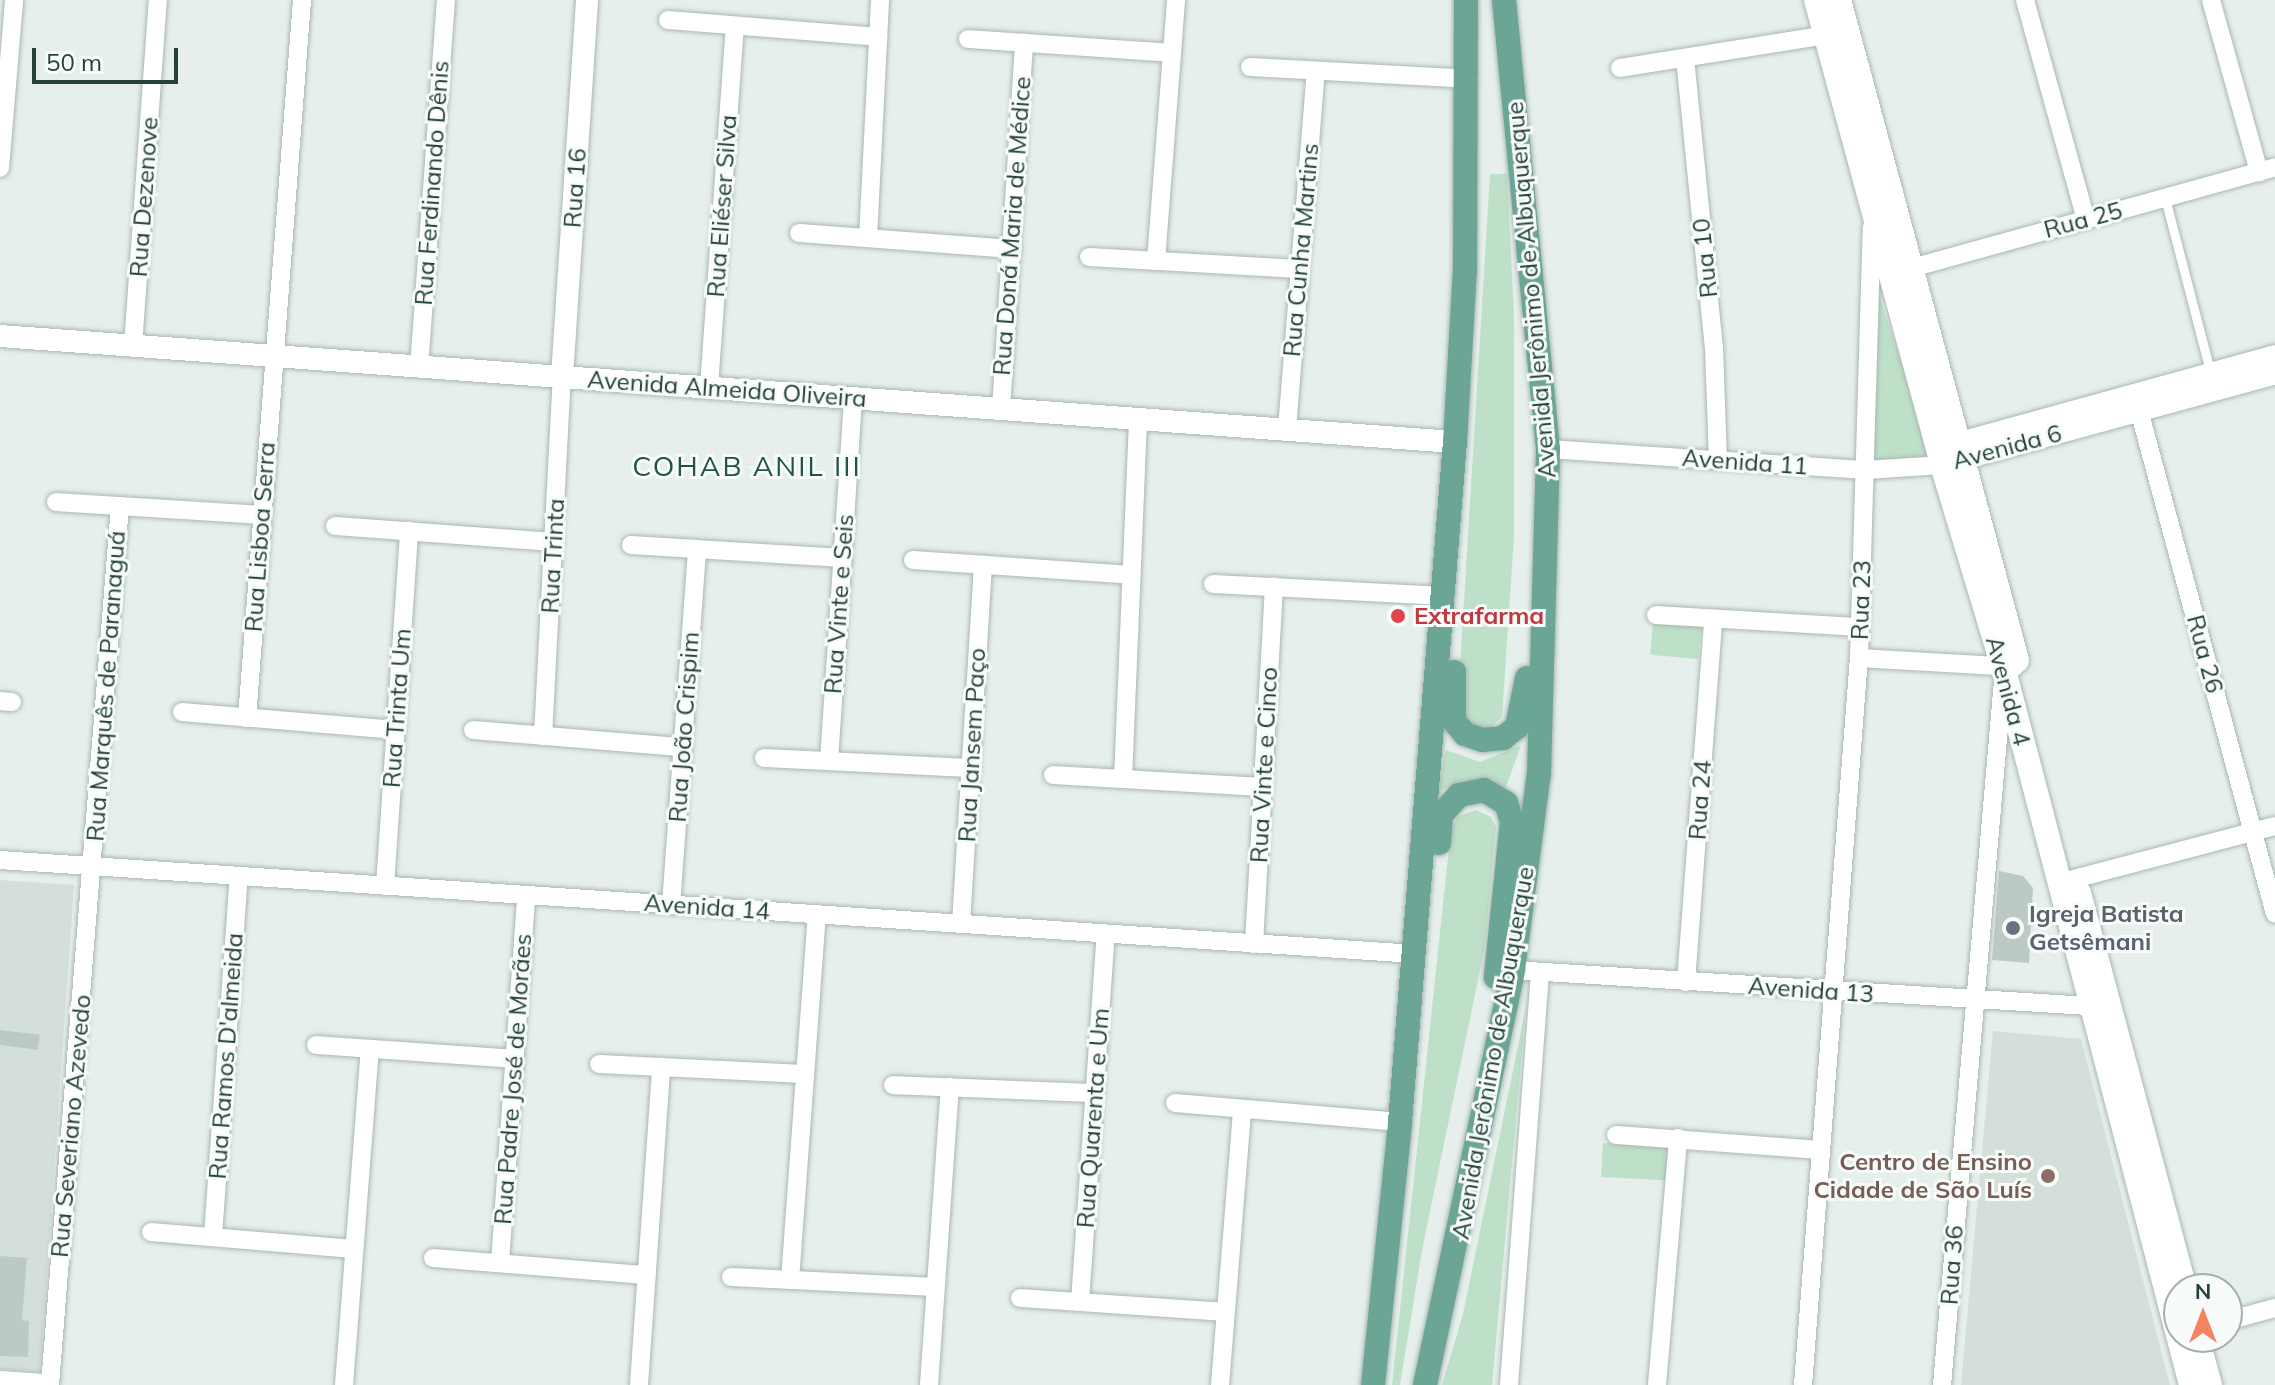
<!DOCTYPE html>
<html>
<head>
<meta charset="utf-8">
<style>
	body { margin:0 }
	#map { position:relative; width:2275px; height:1385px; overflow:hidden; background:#e6efeb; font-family:Mulish,sans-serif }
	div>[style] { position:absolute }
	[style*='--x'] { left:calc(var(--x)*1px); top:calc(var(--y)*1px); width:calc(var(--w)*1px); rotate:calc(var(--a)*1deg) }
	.built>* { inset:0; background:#d4dfda }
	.green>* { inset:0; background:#bfe0c8; transform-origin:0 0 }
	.building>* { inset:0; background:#bbcac4; transform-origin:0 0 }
	.roads { filter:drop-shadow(0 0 2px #a8b8b2) drop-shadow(0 0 2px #a8b8b2) }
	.service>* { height:9px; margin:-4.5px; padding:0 4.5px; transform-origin:4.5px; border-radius:4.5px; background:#fff }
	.minor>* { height:18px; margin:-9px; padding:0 9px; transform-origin:9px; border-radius:9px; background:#fff }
	.tertiary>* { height:22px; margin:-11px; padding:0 11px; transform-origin:11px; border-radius:11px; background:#fff }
	.secondary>* { height:24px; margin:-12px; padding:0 12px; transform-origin:12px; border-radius:12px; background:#fff }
	.primary>* { height:24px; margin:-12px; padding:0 12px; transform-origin:12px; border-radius:12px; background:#6aa596 }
	.dots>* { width:22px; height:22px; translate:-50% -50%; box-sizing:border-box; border:4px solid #f7fbf9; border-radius:50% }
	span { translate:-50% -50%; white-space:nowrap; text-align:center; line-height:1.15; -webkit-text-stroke:6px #f7fbf9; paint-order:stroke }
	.street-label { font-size:24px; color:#24423a }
	.health-label { font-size:24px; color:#be3a42; font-weight:700 }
	.left { translate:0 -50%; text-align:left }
	.worship-label { font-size:24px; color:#5b616d; font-weight:700 }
	.education-label { font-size:24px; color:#785e54; font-weight:700 }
	.right { translate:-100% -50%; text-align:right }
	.quarter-label { font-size:28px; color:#1f5548; letter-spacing:2px }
	.north { position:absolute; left:2163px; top:1273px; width:80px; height:80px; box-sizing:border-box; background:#f7fbf9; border:2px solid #a3b1ad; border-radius:50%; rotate:0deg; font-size:22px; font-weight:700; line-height:32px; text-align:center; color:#24423a }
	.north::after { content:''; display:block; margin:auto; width:28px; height:36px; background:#f4845f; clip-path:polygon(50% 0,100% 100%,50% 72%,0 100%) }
	.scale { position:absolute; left:32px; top:48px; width:146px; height:36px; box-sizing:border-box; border:4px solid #24423a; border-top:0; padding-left:10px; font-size:24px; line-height:28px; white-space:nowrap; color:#24423a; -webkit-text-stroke:6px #f7fbf9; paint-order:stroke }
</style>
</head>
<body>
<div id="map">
	<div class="built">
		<div style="clip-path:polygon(0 880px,74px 885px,40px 1371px,0 1369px)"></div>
		<div style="clip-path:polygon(1993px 1031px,2081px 1039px,2170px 1385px,1961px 1385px)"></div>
	</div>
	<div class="green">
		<div style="clip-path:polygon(1490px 174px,1507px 174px,1514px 315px,1514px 537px,1502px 717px,1485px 732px,1457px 716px)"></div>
		<div style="clip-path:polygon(1868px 263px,1933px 457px,1871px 465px)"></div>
		<div style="left:1653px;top:622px;width:48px;height:33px;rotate:5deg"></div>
		<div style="clip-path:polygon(1521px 745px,1505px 790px,1462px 782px,1438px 791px,1446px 750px,1480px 762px)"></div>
		<div style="clip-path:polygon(1476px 810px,1491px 817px,1496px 827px,1484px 951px,1422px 1250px,1400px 1385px,1392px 1385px,1451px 829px,1458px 816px)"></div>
		<div style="clip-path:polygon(1526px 1007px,1492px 1385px,1442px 1385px,1463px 1314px)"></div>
		<div style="left:1603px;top:1143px;width:67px;height:34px;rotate:3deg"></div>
	</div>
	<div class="building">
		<div style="clip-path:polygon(1999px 871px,2023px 876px,2033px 888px,2029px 963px,1992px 960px)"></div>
		<div style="left:0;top:1030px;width:40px;height:15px;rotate:7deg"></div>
		<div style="clip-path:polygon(0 1256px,27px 1258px,22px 1320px,29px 1321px,28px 1357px,0 1356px)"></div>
	</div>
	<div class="roads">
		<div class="service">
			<div style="--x:2165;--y:198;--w:183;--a:75.4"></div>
		</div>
		<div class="minor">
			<div style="--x:2025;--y:0;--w:228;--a:74.5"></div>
			<div style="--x:2211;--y:0;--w:179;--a:74.4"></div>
			<div style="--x:668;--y:20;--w:211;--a:4.6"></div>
			<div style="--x:968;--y:39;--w:204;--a:3.9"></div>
			<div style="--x:1685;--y:58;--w:290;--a:84.3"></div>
			<div style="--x:1714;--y:347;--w:113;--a:88"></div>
			<div style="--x:1250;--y:67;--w:219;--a:3.1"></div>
			<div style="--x:1620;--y:68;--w:209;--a:-9.1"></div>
			<div style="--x:0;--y:168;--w:169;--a:-85.2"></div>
			<div style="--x:799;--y:233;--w:214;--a:4.3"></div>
			<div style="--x:868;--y:238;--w:238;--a:-87.1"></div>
			<div style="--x:1089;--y:257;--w:210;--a:3.3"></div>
			<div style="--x:1156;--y:261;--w:262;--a:-85.6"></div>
			<div style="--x:1901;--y:271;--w:388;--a:-15.5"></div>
			<div style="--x:133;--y:346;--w:347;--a:-85.9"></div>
			<div style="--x:419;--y:367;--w:368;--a:-85.8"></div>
			<div style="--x:709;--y:387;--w:362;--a:-85.9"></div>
			<div style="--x:2136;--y:399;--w:533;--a:74.9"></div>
			<div style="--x:1001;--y:409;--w:367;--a:-86.4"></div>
			<div style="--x:1287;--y:429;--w:359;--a:-85.4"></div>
			<div style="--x:1548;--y:449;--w:319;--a:3.8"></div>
			<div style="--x:1866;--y:470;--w:76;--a:-3.8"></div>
			<div style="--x:56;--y:502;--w:206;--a:3.6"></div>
			<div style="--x:335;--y:526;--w:220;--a:4.2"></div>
			<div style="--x:631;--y:545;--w:212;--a:3.5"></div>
			<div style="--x:913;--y:560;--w:219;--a:3.9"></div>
			<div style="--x:1213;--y:584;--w:231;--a:3"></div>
			<div style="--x:1656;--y:615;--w:204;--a:3.4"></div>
			<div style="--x:1859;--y:658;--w:156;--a:3.3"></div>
			<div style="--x:0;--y:701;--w:12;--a:5"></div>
			<div style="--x:182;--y:712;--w:215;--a:4.8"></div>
			<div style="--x:247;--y:718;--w:720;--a:-85.62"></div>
			<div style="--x:473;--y:730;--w:210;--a:4.7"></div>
			<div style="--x:543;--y:736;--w:360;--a:-87"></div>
			<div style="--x:764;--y:758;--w:206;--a:2.8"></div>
			<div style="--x:829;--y:761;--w:364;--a:-86.2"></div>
			<div style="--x:1053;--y:775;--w:209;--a:3.3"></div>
			<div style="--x:1123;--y:779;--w:360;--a:-87.6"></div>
			<div style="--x:0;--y:860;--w:1417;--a:3.8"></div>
			<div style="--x:2059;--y:883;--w:223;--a:-14.8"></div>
			<div style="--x:385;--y:886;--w:356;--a:-86.1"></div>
			<div style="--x:671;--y:905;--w:357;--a:-85.8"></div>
			<div style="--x:961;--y:924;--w:360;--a:-86.5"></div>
			<div style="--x:1254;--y:944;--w:358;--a:-86.8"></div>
			<div style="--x:1513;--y:970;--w:593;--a:3.58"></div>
			<div style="--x:1686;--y:982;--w:364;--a:-85.7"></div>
			<div style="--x:316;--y:1045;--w:199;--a:4"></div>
			<div style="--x:599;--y:1064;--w:206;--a:2.8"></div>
			<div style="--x:893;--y:1085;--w:202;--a:2.3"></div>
			<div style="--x:1175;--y:1103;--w:226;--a:4.8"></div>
			<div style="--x:1616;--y:1135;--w:203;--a:4.2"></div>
			<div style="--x:151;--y:1232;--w:203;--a:4.8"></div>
			<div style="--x:213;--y:1236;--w:361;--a:-85.9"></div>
			<div style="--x:433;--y:1258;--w:214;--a:4.6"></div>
			<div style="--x:500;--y:1262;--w:368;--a:-85.9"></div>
			<div style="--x:731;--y:1277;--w:205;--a:2.8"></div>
			<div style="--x:790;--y:1280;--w:367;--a:-85.8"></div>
			<div style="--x:1020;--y:1298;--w:205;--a:3.9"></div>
			<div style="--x:1080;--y:1302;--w:369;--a:-86"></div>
			<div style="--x:2227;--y:1321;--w:50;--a:-15.2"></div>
			<div style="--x:50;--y:1385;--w:882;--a:-85.45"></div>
			<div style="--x:344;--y:1385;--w:337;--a:-85.6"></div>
			<div style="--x:639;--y:1385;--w:319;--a:-86"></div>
			<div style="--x:929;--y:1385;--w:299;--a:-86"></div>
			<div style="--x:1220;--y:1385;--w:277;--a:-85.4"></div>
			<div style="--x:1509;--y:1385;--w:413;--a:-85.7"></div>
			<div style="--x:1657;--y:1385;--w:248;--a:-85.1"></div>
			<div style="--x:1803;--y:1385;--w:729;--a:-85.6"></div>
			<div style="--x:1859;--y:658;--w:431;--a:-88.3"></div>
			<div style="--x:1942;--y:1385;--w:707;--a:-85.05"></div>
		</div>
		<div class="tertiary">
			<div style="--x:0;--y:336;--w:1459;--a:4.17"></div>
			<div style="--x:562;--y:377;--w:378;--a:-86.2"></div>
			<div style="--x:1948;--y:458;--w:19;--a:-51"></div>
			<div style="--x:1960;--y:443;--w:327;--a:-15.4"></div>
			<div style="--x:1947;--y:463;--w:340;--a:-15.3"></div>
			<div style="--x:0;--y:1382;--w:44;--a:3.9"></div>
		</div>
		<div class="secondary">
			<div style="--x:1816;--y:0;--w:482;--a:74.8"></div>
			<div style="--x:1942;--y:465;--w:214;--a:73.2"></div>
			<div style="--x:2004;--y:670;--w:739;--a:75.34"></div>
			<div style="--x:1839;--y:0;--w:684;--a:74.91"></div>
			<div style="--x:2079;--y:893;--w:410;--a:75"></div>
			<div style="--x:2197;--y:1337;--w:50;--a:74.8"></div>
		</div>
		<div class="primary">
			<div style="--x:1454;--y:672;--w:49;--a:90"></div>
			<div style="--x:1454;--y:721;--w:17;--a:50"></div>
			<div style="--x:1465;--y:734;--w:18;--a:19"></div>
			<div style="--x:1482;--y:740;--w:21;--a:-5"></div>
			<div style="--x:1503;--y:738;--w:18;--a:-38"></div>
			<div style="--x:1517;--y:727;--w:50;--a:-78.5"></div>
			<div style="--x:1439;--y:843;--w:28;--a:-86"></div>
			<div style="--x:1441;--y:815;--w:27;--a:-48"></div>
			<div style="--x:1459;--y:795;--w:25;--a:-11"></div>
			<div style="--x:1484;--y:790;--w:26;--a:31"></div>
			<div style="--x:1506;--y:803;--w:19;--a:72"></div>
			<div style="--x:1512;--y:821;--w:157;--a:95.9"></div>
			<div style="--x:1373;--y:1385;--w:264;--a:-84.1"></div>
			<div style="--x:1400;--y:1122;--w:682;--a:-85.38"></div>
			<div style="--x:1455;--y:442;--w:171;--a:-86.7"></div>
			<div style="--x:1465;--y:271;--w:271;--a:-89.8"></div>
			<div style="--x:1425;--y:1385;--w:424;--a:-78"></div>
			<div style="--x:1513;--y:970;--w:199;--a:-82.5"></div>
			<div style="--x:1539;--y:773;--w:324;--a:-88.4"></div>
			<div style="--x:1548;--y:449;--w:451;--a:-95.6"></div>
		</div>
	</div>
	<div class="dots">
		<div style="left:1398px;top:616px;background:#e0444e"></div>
		<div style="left:2013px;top:928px;background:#6b7280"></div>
		<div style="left:2048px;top:1176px;background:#8d6e63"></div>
	</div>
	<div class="street-label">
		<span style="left:432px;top:183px;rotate:-86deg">Rua Ferdinando Dênis</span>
		<span style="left:575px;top:188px;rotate:-86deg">Rua 16</span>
		<span style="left:144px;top:197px;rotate:-86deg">Rua Dezenove</span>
		<span style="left:722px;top:206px;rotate:-86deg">Rua Eliéser Silva</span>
		<span style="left:2083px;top:220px;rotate:-15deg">Rua 25</span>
		<span style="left:1012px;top:226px;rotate:-86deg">Rua Doná Maria de Médice</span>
		<span style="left:1301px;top:250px;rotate:-85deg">Rua Cunha Martins</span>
		<span style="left:1705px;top:258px;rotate:-96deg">Rua 10</span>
		<span style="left:1531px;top:290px;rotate:-95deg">Avenida Jerônimo de Albuquerque</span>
		<span style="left:727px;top:389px;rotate:4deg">Avenida Almeida Oliveira</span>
		<span style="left:2007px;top:447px;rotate:-15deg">Avenida 6</span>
		<span style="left:1745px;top:462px;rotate:4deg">Avenida 11</span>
		<span style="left:260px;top:537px;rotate:-86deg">Rua Lisboa Serra</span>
		<span style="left:553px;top:556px;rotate:-87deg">Rua Trinta</span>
		<span style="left:1861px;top:600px;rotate:-88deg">Rua 23</span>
		<span style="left:839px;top:604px;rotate:-86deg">Rua Vinte e Seis</span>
		<span style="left:2205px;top:654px;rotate:75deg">Rua 26</span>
		<span style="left:106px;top:686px;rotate:-86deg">Rua Marquês de Paranaguá</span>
		<span style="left:2008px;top:691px;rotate:75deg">Avenida 4</span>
		<span style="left:397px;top:708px;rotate:-86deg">Rua Trinta Um</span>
		<span style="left:684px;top:727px;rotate:-86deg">Rua João Crispim</span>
		<span style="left:972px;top:745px;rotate:-87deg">Rua Jansem Paço</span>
		<span style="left:1264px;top:765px;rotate:-87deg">Rua Vinte e Cinco</span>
		<span style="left:1700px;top:800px;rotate:-86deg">Rua 24</span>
		<span style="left:707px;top:907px;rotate:4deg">Avenida 14</span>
		<span style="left:1811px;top:990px;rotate:4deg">Avenida 13</span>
		<span style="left:1493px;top:1053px;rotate:-80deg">Avenida Jerônimo de Albuquerque</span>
		<span style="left:226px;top:1056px;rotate:-86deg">Rua Ramos D'almeida</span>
		<span style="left:513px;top:1079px;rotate:-86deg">Rua Padre José de Morães</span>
		<span style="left:1093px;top:1118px;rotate:-86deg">Rua Quarenta e Um</span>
		<span style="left:71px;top:1126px;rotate:-85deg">Rua Severiano Azevedo</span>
		<span style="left:1952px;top:1265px;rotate:-86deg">Rua 36</span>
	</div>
	<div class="health-label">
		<span class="left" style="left:1414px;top:616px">Extrafarma</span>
	</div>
	<div class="worship-label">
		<span class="left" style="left:2029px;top:928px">Igreja Batista<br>Getsêmani</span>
	</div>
	<div class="education-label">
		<span class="right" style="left:2032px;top:1176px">Centro de Ensino<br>Cidade de São Luís</span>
	</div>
	<div class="quarter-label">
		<span style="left:747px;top:466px">COHAB ANIL III</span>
	</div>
	<div class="north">N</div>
	<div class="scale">50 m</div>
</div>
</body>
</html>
